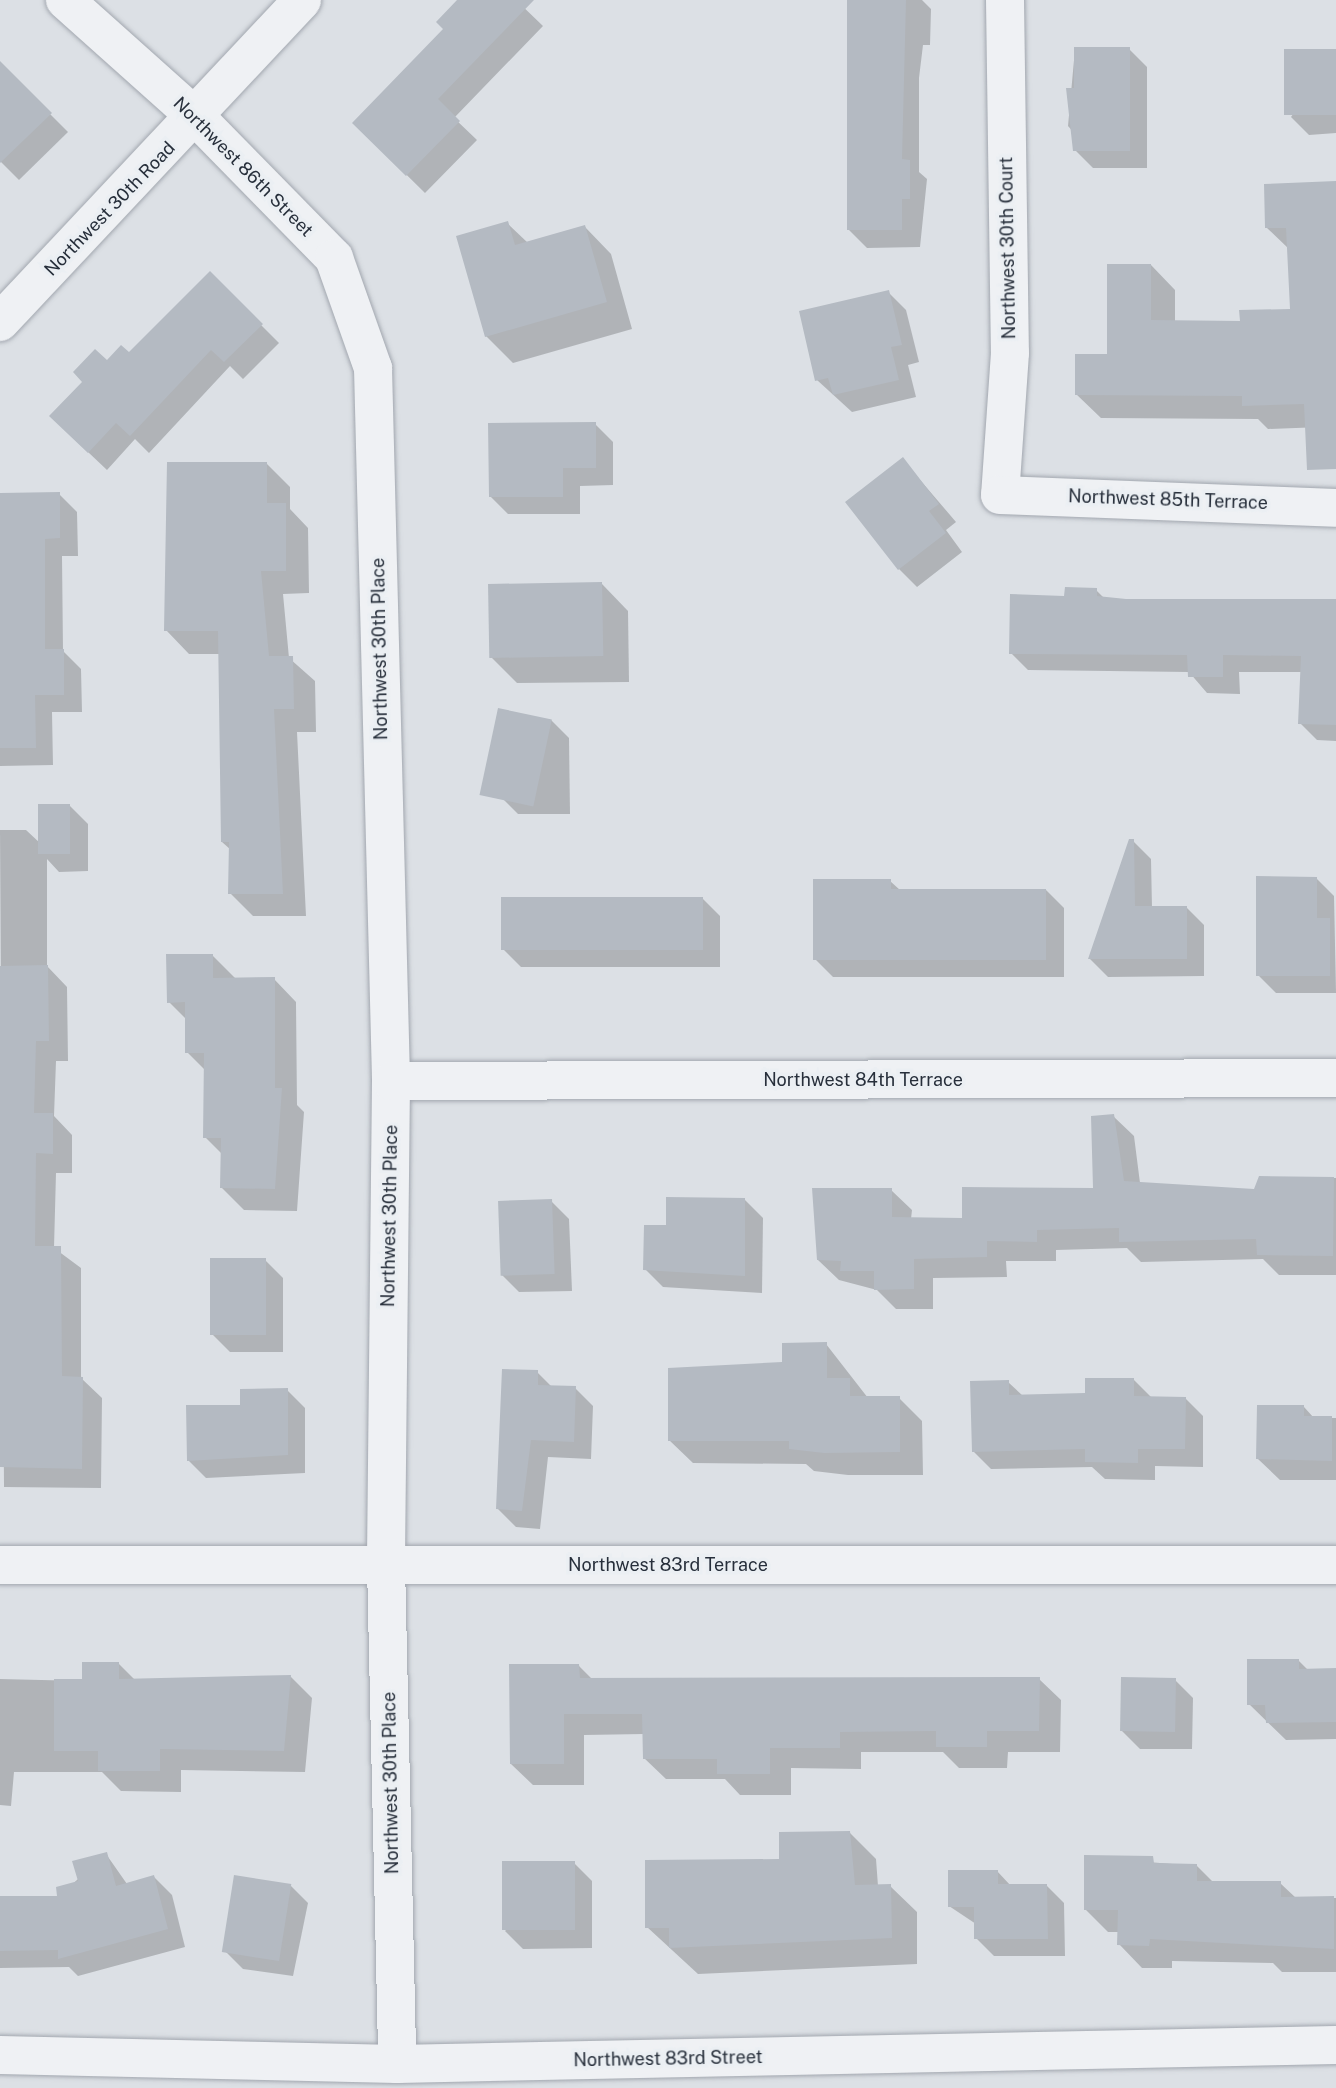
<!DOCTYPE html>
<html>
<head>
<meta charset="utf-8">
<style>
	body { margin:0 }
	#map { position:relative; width:1336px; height:2088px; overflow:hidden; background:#dce0e5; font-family:"Public Sans",sans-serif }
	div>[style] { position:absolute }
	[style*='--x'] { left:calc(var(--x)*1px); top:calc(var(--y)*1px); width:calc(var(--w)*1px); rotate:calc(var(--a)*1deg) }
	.shadow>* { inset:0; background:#0003 }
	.building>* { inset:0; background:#b4bac2; transform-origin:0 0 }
	.roads { filter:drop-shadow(0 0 2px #a2a7af) drop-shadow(0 0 2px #a2a7af) }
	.minor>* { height:38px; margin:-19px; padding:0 19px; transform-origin:19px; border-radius:19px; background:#eff1f4 }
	span { translate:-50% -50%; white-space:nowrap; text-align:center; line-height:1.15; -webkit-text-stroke:7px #ebeff3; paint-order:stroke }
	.street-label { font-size:18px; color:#272f3b }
</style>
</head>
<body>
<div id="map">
	<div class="shadow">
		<div style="clip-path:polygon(459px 0,516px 0,543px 26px,454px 118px,477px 140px,425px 193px,354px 123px,445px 29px)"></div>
		<div style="clip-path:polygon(849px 0,922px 0,931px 9px,930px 45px,923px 45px,919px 78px,919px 172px,927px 179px,920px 247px,867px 248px,849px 230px)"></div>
		<div style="clip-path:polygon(1075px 49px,1129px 49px,1147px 67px,1147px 168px,1093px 168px,1075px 150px,1075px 134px,1068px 126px)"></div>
		<div style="clip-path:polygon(1336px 50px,1336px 133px,1309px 135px,1291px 117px)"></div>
		<div style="clip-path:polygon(0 64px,68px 132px,19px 180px,0 161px)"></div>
		<div style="clip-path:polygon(1336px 183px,1336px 436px,1322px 427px,1268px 429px,1258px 419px,1101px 418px,1076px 394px,1109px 356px,1151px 265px,1175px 290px,1175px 322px,1241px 323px,1291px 311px,1289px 249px,1267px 228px)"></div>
		<div style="clip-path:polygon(507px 223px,528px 243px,585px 227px,611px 254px,632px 329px,513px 363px,486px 336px)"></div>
		<div style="clip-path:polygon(210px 274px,279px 343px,243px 379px,230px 366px,149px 453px,135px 439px,107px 470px,69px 434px,107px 362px,130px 355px)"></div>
		<div style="clip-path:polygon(888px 292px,906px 310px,919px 362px,908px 365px,916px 397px,852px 412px,817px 380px)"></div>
		<div style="clip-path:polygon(595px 424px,613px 442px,613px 485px,580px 486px,580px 514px,508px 514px,490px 496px)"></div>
		<div style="clip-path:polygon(903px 460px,956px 522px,946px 530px,962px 552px,917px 587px,899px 569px)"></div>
		<div style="clip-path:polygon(267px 464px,290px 487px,290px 509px,308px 528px,309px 593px,283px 594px,289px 658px,315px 681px,316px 732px,297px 732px,306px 916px,253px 916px,230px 893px,231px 850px,222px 842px,220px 654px,189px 654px,166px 630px)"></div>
		<div style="clip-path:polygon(59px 494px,77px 512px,78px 556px,62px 556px,63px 651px,81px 669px,82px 712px,52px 712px,53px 765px,0 766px,0 495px)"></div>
		<div style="clip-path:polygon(602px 584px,628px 611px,629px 682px,517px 683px,491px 657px)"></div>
		<div style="clip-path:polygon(1096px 590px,1105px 599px,1126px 601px,1336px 600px,1336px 741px,1317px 740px,1300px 723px,1302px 672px,1239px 672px,1240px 694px,1207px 693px,1189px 672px,1028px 670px,1011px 653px,1066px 597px)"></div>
		<div style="clip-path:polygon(551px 720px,569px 738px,570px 814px,518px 814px,500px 796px)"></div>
		<div style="clip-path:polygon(70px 806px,88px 824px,88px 871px,59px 872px,47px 859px,47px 966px,67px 987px,68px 1061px,56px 1061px,54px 1116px,72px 1135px,72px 1173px,56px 1173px,54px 1248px,81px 1268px,81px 1378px,102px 1398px,101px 1488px,4px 1487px,0 830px,26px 830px,41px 844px)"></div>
		<div style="clip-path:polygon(1133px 841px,1151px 859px,1152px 908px,1186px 907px,1204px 925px,1204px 976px,1108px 977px,1090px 959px)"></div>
		<div style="clip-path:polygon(1316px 878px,1334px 896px,1336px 993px,1276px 993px,1258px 975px)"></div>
		<div style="clip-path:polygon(890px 881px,900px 890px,1046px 890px,1064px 908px,1064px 977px,833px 977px,815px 959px)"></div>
		<div style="clip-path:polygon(702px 898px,720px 916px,720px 967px,521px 967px,503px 949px)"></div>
		<div style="clip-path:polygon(212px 955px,235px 978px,274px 979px,296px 1002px,297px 1105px,304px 1112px,297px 1211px,244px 1210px,222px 1188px,222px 1154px,205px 1137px,206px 1071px,187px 1052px,187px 1020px,169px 1002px)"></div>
		<div style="clip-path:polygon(1113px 1116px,1134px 1136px,1140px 1183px,1256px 1191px,1260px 1178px,1336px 1178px,1336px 1275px,1279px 1275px,1263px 1259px,1141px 1262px,1127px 1248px,1056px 1250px,1056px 1261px,1006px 1261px,1007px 1277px,933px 1278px,933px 1309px,896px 1309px,877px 1290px,839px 1280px,818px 1260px,891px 1190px,912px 1210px,911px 1219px,964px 1219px,1095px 1190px)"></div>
		<div style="clip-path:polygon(745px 1200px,763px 1218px,762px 1293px,663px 1287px,645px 1269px,667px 1227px)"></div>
		<div style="clip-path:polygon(551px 1201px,569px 1219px,572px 1291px,519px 1292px,501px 1274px)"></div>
		<div style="clip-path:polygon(265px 1260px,283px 1278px,283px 1352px,230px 1352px,212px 1334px)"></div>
		<div style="clip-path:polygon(826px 1344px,868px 1398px,899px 1398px,922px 1421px,923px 1475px,848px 1475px,814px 1471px,806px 1464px,693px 1463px,669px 1440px)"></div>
		<div style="clip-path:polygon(537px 1372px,552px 1387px,575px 1388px,593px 1406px,591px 1459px,548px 1457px,540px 1529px,516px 1527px,498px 1509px)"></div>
		<div style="clip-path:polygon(1134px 1380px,1152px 1398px,1185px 1398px,1203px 1416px,1203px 1467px,1155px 1466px,1155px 1480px,1105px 1479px,1092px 1467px,991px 1469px,973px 1451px,1008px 1382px,1023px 1396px,1087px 1395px)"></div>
		<div style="clip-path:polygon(287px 1390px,305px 1408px,305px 1473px,206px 1478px,188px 1460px,242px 1407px)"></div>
		<div style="clip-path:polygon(1304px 1407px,1314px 1418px,1336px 1418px,1336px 1480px,1280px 1480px,1258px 1459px)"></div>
		<div style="clip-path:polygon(1298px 1660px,1308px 1670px,1336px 1670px,1336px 1739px,1286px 1740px,1249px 1704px)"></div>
		<div style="clip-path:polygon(118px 1663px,136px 1681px,290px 1676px,312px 1698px,305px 1772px,181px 1770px,181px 1792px,121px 1791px,102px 1772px,14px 1772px,11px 1806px,0 1805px,0 1679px,83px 1681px)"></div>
		<div style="clip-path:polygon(579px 1666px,592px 1679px,1039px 1679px,1061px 1700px,1060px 1752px,1008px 1752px,1007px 1768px,959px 1768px,943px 1752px,861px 1752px,861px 1769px,791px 1768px,791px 1795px,740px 1795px,725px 1779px,666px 1779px,644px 1758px,644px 1734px,584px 1735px,584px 1785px,533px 1785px,511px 1764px)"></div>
		<div style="clip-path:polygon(1175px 1680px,1193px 1698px,1192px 1749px,1140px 1749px,1122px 1731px)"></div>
		<div style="clip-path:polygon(850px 1833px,876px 1859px,878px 1886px,890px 1886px,917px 1912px,917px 1964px,698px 1974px,647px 1927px)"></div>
		<div style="clip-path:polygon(106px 1854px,127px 1884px,154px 1877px,172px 1895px,185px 1947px,78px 1976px,69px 1967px,0 1968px,0 1897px,58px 1897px)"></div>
		<div style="clip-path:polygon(1086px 1857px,1197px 1866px,1213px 1882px,1280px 1883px,1296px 1898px,1336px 1898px,1336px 1972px,1282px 1972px,1273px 1963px,1172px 1961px,1172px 1968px,1142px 1968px,1119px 1944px,1119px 1932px,1108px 1932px,1085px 1909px)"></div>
		<div style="clip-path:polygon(574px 1863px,592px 1881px,592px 1948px,523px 1949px,505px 1931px)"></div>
		<div style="clip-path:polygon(997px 1871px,1011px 1886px,1046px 1885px,1064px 1903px,1065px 1956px,994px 1956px,976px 1938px,976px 1924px,949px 1906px)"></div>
		<div style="clip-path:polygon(290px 1885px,308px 1903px,293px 1976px,243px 1969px,225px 1951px)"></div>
	</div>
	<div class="building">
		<div style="clip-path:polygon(457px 0,534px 0,438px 99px,460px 121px,406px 176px,352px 123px,443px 29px,436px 22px)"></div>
		<div style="clip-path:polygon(847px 0,906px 0,902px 159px,910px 160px,910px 199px,902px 199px,902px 230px,847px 230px)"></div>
		<div style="clip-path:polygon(1074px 47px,1130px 47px,1130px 151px,1073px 151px,1066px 88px,1074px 88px)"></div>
		<div style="left:1336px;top:49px;width:66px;height:52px;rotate:90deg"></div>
		<div style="clip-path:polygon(0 61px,52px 113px,0 163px)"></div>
		<div style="clip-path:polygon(1336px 181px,1336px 469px,1307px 470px,1304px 404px,1242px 406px,1242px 396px,1075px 395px,1075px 354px,1107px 354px,1107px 264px,1151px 264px,1151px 320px,1240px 321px,1239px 310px,1290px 309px,1286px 228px,1265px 228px,1264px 184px)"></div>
		<div style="clip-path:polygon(508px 221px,515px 245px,585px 225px,607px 302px,485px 337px,456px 236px)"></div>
		<div style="clip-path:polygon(210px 271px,263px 324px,224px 362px,211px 350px,130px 436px,116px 423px,88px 453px,49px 416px,82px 382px,73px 372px,95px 349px,107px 360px,121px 345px,129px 352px)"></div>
		<div style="clip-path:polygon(889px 290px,902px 345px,891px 347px,899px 380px,833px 395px,828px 378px,815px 381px,799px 311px)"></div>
		<div style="clip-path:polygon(596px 422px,596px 468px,563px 468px,563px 497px,489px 497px,488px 423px)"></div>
		<div style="clip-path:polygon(903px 457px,939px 504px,929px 511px,946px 533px,898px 570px,845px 502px)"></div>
		<div style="clip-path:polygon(167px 462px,267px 462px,267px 503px,286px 503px,286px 571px,261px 571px,269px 656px,293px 656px,294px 709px,274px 709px,283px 894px,228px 894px,229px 842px,221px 842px,218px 631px,164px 631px)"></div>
		<div style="clip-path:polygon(60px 492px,60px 538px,45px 539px,45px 649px,64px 649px,64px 695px,35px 695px,36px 748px,0 748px,0 493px)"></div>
		<div style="left:602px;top:582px;width:74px;height:114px;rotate:89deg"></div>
		<div style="clip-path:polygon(1065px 587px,1097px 588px,1097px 596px,1126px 599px,1336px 599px,1336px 725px,1298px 724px,1301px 656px,1223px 655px,1223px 677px,1188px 677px,1187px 655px,1009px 654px,1010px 594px,1064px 596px)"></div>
		<div style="left:498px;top:708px;width:55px;height:89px;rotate:12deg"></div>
		<div style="left:38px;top:804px;width:32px;height:50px"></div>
		<div style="clip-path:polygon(1129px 839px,1134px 839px,1135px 906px,1187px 906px,1187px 959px,1088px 959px)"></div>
		<div style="clip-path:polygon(1256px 876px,1317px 877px,1317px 918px,1330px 918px,1330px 976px,1256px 976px)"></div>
		<div style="clip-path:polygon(813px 879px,891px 879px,891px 889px,1046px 889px,1046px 960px,813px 960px)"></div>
		<div style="left:501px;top:897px;width:202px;height:53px"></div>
		<div style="clip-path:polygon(166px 954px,213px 954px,213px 978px,275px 977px,275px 1088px,282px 1088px,275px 1189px,220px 1188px,221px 1138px,203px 1138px,204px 1053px,185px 1053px,185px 1002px,167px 1003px)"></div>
		<div style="clip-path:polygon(48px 965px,49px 1041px,36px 1041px,34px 1113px,53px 1113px,53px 1154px,36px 1153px,35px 1246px,61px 1246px,62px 1376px,83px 1377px,82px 1469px,0 1467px,0 966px)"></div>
		<div style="clip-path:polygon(1114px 1114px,1124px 1181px,1254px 1189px,1259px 1176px,1334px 1177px,1333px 1256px,1257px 1255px,1256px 1239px,1119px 1242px,1119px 1228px,1037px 1230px,1037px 1242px,987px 1241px,987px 1257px,914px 1259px,914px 1289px,874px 1290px,874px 1271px,840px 1271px,841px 1261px,817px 1260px,812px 1188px,892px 1188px,892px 1217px,962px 1218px,962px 1187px,1093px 1188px,1091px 1116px)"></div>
		<div style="clip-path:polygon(666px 1197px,745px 1198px,745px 1276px,643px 1270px,644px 1225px,666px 1225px)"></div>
		<div style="left:552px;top:1199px;width:75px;height:54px;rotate:88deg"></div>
		<div style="left:210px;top:1258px;width:56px;height:77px"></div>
		<div style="clip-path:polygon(827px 1342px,827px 1378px,850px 1378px,850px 1396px,900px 1396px,900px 1452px,824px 1453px,789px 1449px,789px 1441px,668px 1441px,668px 1368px,782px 1362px,782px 1343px)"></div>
		<div style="clip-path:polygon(502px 1369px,538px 1370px,538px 1385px,576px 1386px,574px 1442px,531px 1440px,522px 1511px,496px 1509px)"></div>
		<div style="clip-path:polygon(1085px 1378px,1134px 1378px,1134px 1396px,1186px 1397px,1185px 1449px,1138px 1449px,1138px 1463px,1085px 1462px,1085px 1449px,972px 1452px,970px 1381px,1009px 1380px,1009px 1395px,1085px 1393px)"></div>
		<div style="clip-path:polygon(288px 1388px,288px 1455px,187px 1461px,186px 1405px,240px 1405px,240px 1389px)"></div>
		<div style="clip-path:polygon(1257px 1405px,1304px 1405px,1304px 1416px,1332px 1416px,1332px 1461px,1256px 1459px)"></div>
		<div style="clip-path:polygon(1247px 1659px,1299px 1659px,1299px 1669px,1336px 1668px,1336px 1722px,1266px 1723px,1265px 1705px,1247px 1705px)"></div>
		<div style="clip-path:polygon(82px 1662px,119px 1662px,119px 1679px,291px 1675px,284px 1751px,160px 1749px,160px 1771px,98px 1771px,98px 1751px,54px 1751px,54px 1679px,82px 1679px)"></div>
		<div style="clip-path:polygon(509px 1664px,579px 1664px,580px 1678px,1040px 1677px,1039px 1731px,987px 1731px,987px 1747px,936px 1747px,936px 1731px,840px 1732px,840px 1748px,770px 1748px,770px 1774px,717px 1774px,717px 1759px,643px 1759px,642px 1714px,564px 1714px,564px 1764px,510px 1764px)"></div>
		<div style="left:1121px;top:1677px;width:55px;height:54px;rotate:1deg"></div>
		<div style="clip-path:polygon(850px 1831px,855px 1885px,891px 1884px,892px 1938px,669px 1948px,669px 1928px,645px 1928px,645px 1860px,779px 1859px,779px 1832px)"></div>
		<div style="clip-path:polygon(107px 1852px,116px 1886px,154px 1875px,168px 1929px,58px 1959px,58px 1950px,0 1951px,0 1896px,57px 1896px,56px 1887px,78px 1881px,72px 1861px)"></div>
		<div style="clip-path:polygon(1084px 1855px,1153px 1856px,1154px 1863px,1197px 1864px,1197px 1881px,1281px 1881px,1281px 1897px,1334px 1896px,1334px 1949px,1150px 1939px,1149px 1946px,1117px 1945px,1118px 1910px,1084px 1910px)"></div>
		<div style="left:575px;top:1861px;width:69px;height:73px;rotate:90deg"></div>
		<div style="clip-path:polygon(948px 1870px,998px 1870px,998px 1884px,1047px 1884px,1048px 1939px,974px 1939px,974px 1907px,948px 1907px)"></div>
		<div style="left:234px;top:1875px;width:58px;height:78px;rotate:9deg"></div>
	</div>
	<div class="roads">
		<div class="minor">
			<div style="--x:65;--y:0;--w:177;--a:41.8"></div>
			<div style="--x:197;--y:118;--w:196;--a:45.6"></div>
			<div style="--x:334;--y:258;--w:117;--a:70.5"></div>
			<div style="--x:373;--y:368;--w:713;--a:88.55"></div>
			<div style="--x:391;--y:1081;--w:484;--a:90.6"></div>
			<div style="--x:386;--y:1565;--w:499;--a:88.7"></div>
			<div style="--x:1005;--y:0;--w:353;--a:89.2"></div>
			<div style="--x:1010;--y:353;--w:142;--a:94"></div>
			<div style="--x:1000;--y:495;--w:336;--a:2.2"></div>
			<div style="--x:0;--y:322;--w:441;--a:-46.8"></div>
			<div style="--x:391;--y:1081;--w:945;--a:-0.18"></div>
			<div style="--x:0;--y:1565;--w:1336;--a:0"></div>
			<div style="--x:0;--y:2055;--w:397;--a:1.3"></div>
			<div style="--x:397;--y:2064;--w:939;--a:-1.16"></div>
		</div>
	</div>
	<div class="street-label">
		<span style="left:243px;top:167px;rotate:45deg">Northwest 86th Street</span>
		<span style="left:110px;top:209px;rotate:-46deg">Northwest 30th Road</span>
		<span style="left:1008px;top:248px;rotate:-91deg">Northwest 30th Court</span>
		<span style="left:1168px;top:500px;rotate:2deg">Northwest 85th Terrace</span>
		<span style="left:380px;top:649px;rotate:-91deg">Northwest 30th Place</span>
		<span style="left:863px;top:1080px">Northwest 84th Terrace</span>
		<span style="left:390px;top:1216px;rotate:-89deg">Northwest 30th Place</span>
		<span style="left:668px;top:1565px">Northwest 83rd Terrace</span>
		<span style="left:391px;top:1783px;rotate:-91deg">Northwest 30th Place</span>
		<span style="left:668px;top:2059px;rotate:-1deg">Northwest 83rd Street</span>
	</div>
</div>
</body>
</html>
